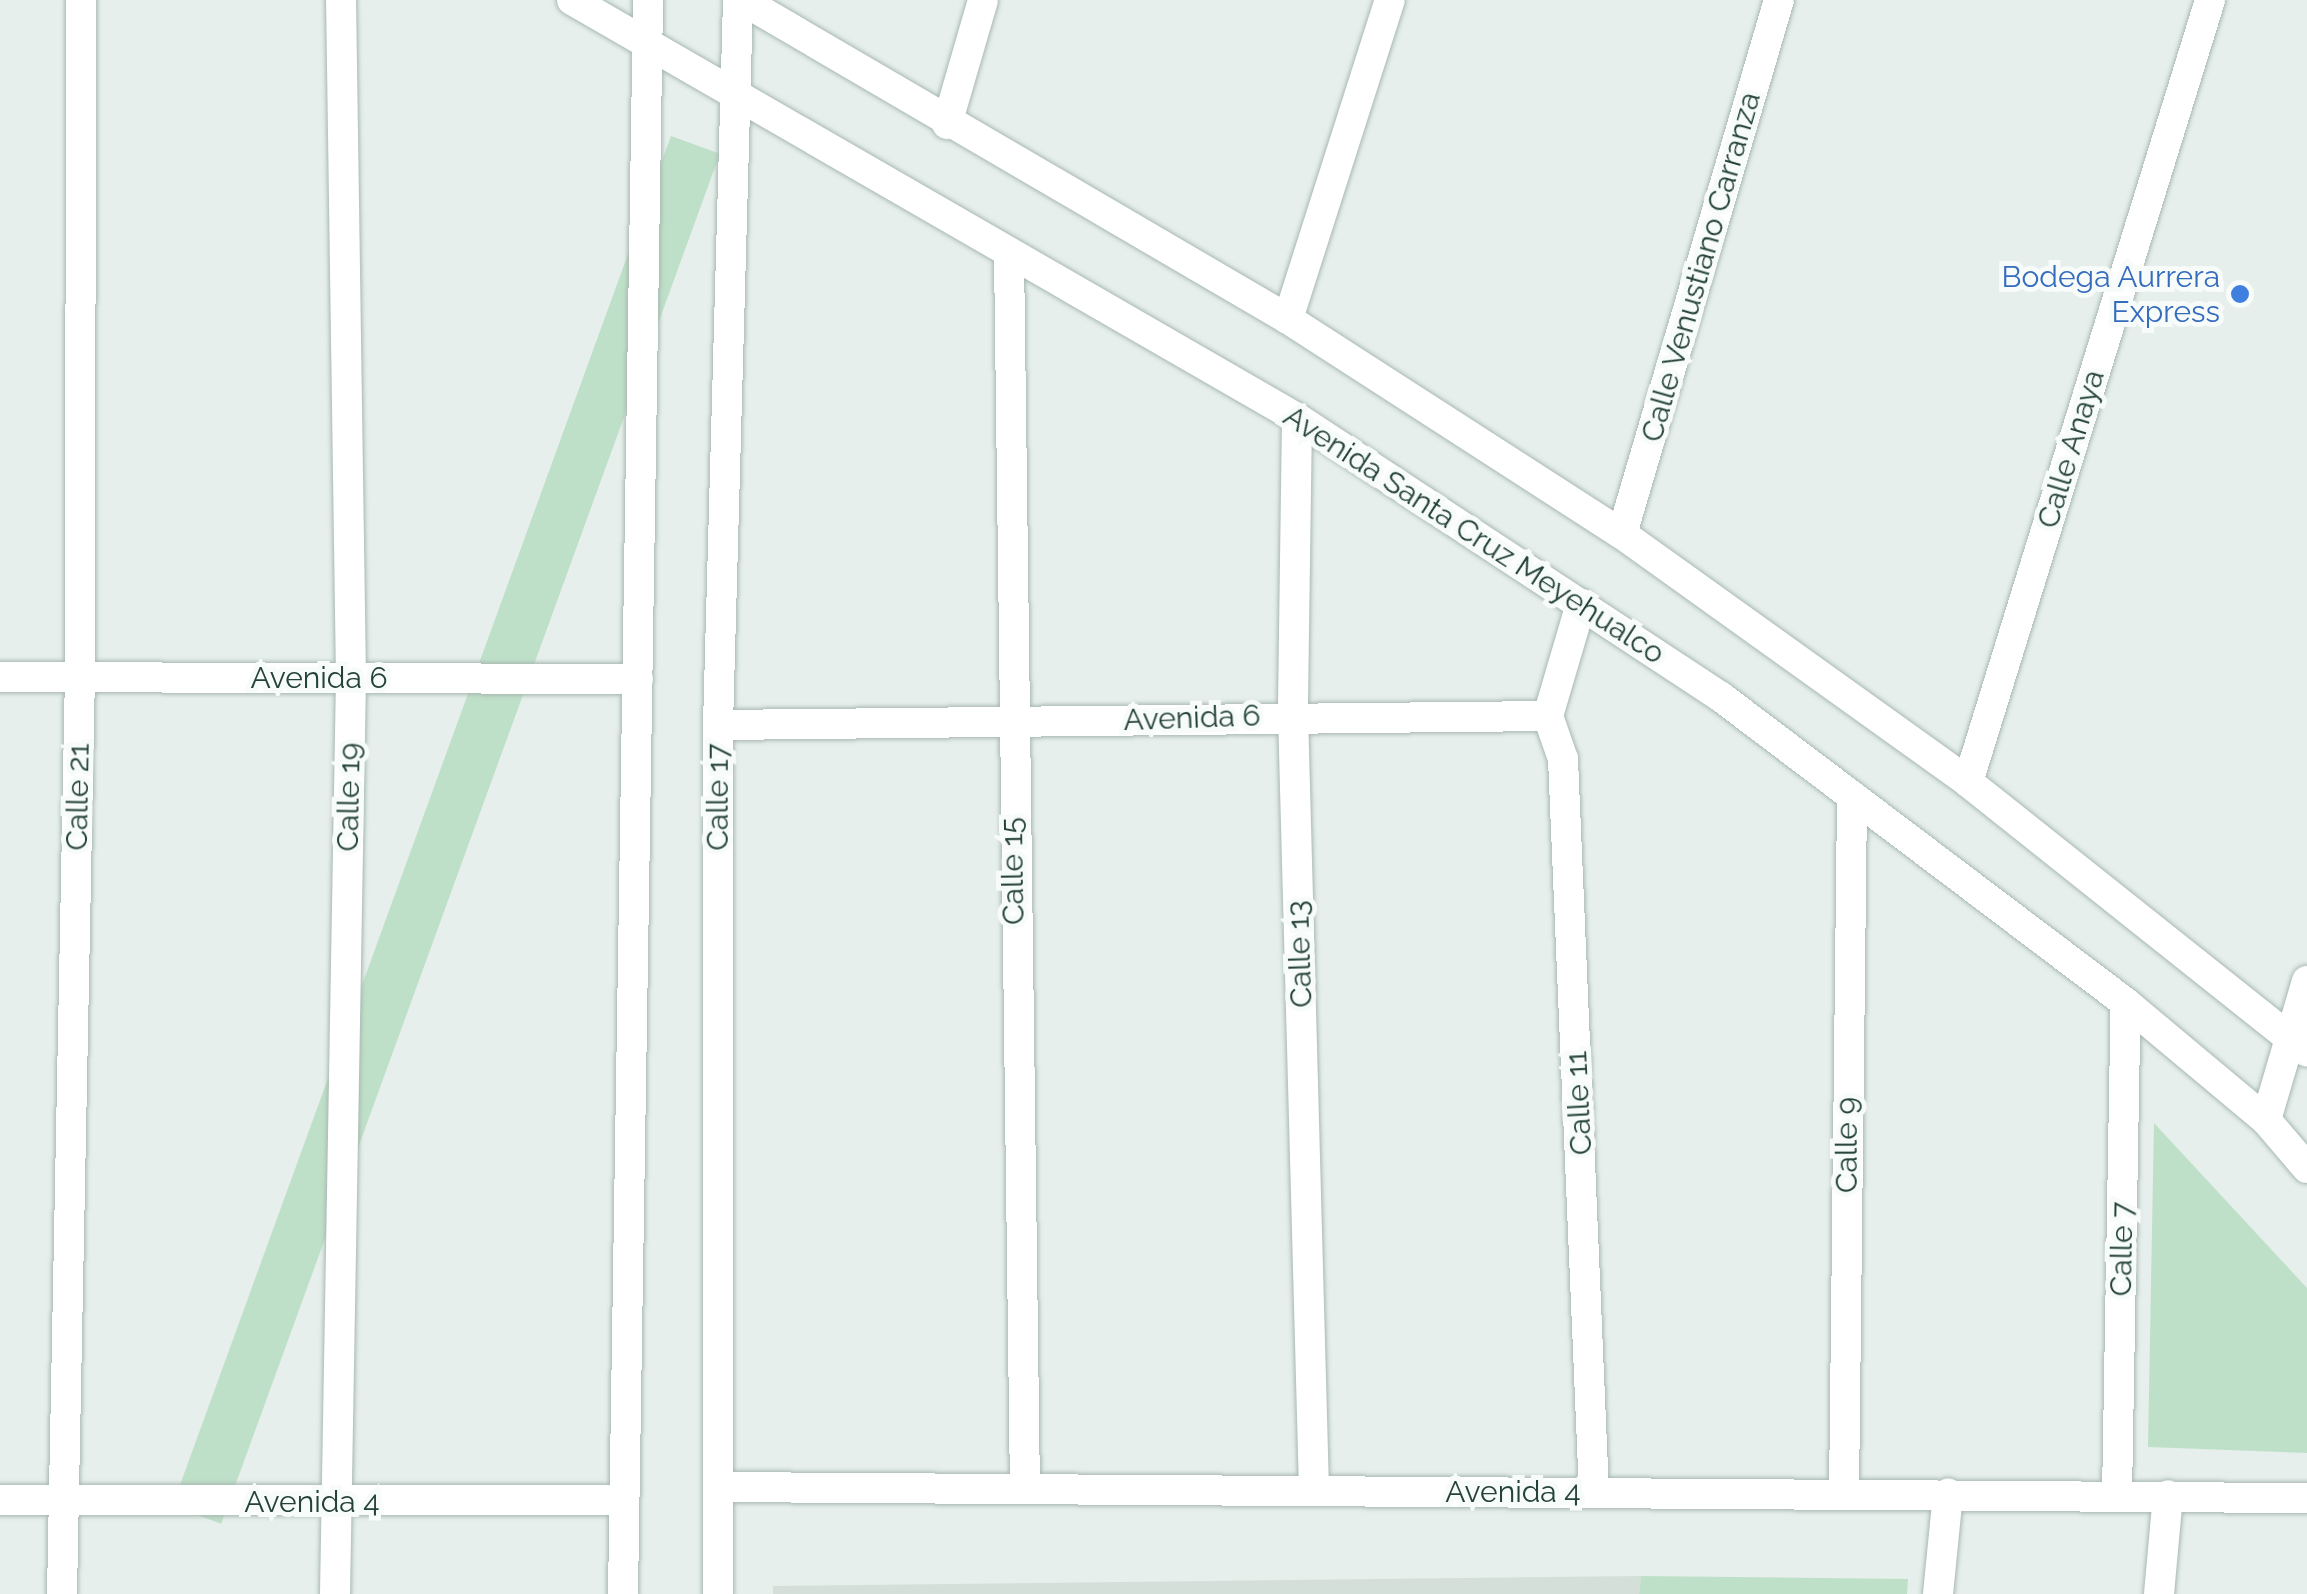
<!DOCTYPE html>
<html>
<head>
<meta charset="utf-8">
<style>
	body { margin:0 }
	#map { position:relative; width:2307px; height:1594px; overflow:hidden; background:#e6efeb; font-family:Raleway,sans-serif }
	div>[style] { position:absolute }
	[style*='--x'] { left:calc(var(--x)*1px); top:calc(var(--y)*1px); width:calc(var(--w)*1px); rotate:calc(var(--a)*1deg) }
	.built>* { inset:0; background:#d4dfda }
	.green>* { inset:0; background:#bfe0c8; transform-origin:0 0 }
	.roads { filter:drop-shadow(0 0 2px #a8b8b2) drop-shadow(0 0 2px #a8b8b2) }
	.minor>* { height:30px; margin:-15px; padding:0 15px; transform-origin:15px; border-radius:15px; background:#fff }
	.tertiary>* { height:30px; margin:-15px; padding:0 15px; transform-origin:15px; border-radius:15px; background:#fff }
	.dots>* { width:28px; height:28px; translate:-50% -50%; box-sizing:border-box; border:5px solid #f7fbf9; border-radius:50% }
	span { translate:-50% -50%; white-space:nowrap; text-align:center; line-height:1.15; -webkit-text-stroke:10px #f7fbf9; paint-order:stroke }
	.street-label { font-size:30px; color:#24423a }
	.shop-label { font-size:30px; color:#366cbe }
	.right { translate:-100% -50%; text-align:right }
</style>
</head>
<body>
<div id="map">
	<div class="built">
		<div style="clip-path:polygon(1641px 1576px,1639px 1594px,773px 1594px,773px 1586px)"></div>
	</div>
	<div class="green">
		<div style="left:671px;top:136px;width:52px;height:1458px;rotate:20deg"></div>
		<div style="clip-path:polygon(2154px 1123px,2307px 1288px,2307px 1453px,2148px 1447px)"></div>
		<div style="clip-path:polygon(1641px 1576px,1908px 1579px,1907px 1594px,1639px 1594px)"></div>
	</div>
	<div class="roads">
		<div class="minor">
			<div style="--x:947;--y:124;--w:129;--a:-73.8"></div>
			<div style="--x:1009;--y:253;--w:1236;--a:89.26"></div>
			<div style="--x:1288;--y:319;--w:335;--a:-72.3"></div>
			<div style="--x:1297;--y:418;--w:296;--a:90.8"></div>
			<div style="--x:1293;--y:714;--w:777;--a:88.45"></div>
			<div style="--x:1622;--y:534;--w:557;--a:-73.62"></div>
			<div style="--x:0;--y:677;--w:638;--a:0.18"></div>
			<div style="--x:1548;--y:716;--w:46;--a:70.8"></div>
			<div style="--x:1563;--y:759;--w:735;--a:87.58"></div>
			<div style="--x:1548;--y:716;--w:117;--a:-73.6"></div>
			<div style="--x:718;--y:725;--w:830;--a:-0.62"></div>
			<div style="--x:1968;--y:782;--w:819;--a:-72.8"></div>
			<div style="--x:2266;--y:1120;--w:145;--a:-73.6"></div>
			<div style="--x:719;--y:1487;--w:1588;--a:0.4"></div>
			<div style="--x:1844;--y:1494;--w:698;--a:-89.34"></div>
			<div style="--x:2117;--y:1496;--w:493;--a:-89"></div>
			<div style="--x:0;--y:1500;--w:623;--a:0"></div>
			<div style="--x:62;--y:1594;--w:917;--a:-88.88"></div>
			<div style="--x:80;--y:677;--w:677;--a:-89.92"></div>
			<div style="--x:335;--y:1594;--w:915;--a:-89"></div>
			<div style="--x:351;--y:679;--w:679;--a:-90.84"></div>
			<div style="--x:1938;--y:1594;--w:101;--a:-84.3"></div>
			<div style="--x:2159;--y:1594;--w:99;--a:-84.8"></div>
		</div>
		<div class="tertiary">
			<div style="--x:572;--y:0;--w:837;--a:29.97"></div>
			<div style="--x:1297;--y:418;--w:508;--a:33.35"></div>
			<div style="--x:1721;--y:697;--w:508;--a:37.07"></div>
			<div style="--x:2126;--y:1003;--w:182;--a:39.9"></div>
			<div style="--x:2266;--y:1120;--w:63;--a:49.5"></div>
			<div style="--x:742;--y:0;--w:632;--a:30.3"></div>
			<div style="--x:1288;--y:319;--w:397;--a:32.8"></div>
			<div style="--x:1622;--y:534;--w:426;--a:35.6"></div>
			<div style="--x:1968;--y:782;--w:433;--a:38.5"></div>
			<div style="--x:623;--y:1594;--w:1594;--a:-89.1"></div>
			<div style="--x:718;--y:1594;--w:869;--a:-90"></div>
			<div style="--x:718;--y:725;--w:725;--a:-88.42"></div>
		</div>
	</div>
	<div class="dots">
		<div style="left:2240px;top:294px;background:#3f7fe0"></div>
	</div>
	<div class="street-label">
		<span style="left:1701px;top:267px;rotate:-74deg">Calle Venustiano Carranza</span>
		<span style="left:2071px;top:449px;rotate:-73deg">Calle Anaya</span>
		<span style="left:1474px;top:535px;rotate:33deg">Avenida Santa Cruz Meyehualco</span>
		<span style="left:319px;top:678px">Avenida 6</span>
		<span style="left:1192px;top:718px;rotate:-2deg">Avenida 6</span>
		<span style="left:78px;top:797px;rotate:-89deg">Calle 21</span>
		<span style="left:349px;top:797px;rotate:-89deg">Calle 19</span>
		<span style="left:718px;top:797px;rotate:-90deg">Calle 17</span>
		<span style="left:1013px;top:871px;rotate:-91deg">Calle 15</span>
		<span style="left:1300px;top:954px;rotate:-92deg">Calle 13</span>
		<span style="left:1579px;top:1103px;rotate:-93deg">Calle 11</span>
		<span style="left:1847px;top:1145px;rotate:-90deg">Calle 9</span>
		<span style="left:2122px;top:1249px;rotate:-89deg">Calle 7</span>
		<span style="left:1513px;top:1492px">Avenida 4</span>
		<span style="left:312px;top:1502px">Avenida 4</span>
	</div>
	<div class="shop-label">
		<span class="right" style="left:2220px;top:294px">Bodega Aurrera<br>Express</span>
	</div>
</div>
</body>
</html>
